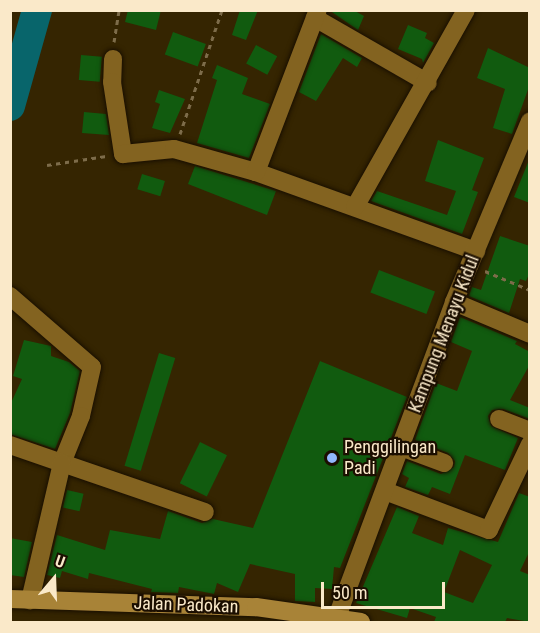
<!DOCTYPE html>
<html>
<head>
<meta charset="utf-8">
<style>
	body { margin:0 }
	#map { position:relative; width:540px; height:633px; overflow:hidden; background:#352501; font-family:"Roboto Condensed",sans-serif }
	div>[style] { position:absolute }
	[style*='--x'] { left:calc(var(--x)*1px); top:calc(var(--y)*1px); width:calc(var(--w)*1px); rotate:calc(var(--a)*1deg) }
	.river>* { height:30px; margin:-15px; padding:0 15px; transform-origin:15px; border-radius:15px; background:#08656b }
	.building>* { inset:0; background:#115b0f; transform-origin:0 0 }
	.path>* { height:3px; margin-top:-1.5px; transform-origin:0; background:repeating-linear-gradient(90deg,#7d6c4a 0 4.5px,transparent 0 9px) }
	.roads { filter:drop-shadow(0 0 2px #190f00) drop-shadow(0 0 2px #190f00) }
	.minor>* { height:18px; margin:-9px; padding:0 9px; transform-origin:9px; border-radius:9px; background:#836320 }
	.major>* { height:18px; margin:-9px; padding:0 9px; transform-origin:9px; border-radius:9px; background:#a88337 }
	.dots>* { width:16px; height:16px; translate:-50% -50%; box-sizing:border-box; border:3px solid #1b0e00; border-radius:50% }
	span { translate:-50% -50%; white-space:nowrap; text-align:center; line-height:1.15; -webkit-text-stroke:4.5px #1b0e00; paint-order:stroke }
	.street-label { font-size:18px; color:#fae9c9 }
	.poi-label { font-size:18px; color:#fae9c9 }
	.left { translate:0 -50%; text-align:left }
	.frame { position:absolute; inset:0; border:12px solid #fae9c9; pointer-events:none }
	.north { position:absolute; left:24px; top:549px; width:60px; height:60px; -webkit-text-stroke:4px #1b0e00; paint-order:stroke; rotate:19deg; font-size:16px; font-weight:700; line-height:24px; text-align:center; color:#fae9c9 }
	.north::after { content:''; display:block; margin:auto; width:21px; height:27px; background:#fae9c9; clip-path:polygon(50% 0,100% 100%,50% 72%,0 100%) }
	.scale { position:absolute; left:321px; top:582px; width:124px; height:27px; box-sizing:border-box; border:3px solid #fae9c9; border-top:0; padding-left:8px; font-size:18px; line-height:21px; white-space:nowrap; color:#fae9c9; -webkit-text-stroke:4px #1b0e00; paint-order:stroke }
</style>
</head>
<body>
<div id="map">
	<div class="river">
		<div style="--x:10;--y:106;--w:100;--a:-74.3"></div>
	</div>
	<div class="building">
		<div style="clip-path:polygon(128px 10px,161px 10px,156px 30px,125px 22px)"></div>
		<div style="clip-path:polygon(240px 10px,258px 10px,246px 40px,232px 35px)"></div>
		<div style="clip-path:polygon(329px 10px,353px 10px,364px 16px,358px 30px)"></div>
		<div style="clip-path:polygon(408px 25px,427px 33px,425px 38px,434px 43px,423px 63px,422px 59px,398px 49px)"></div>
		<div style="left:173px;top:32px;width:35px;height:24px;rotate:20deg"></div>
		<div style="clip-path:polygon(321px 34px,362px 58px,357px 67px,343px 58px,316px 101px,299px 92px)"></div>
		<div style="left:256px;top:45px;width:24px;height:21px;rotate:28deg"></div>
		<div style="clip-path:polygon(488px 48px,530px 68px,530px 84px,512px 134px,493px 128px,505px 89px,477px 78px)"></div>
		<div style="left:81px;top:55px;width:21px;height:25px;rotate:5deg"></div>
		<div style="clip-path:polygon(217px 65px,248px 78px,242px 94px,270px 104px,249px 158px,197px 143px,217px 80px,212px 78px)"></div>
		<div style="clip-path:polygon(159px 90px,185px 99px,170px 133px,152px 128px,160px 104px,155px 102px)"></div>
		<div style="clip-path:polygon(84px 112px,106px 114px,109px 135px,82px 133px)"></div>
		<div style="clip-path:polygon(438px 140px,484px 158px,472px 190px,478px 192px,462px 234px,371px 201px,377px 191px,447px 215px,456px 191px,425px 181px)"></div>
		<div style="clip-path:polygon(529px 160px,530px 160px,530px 203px,514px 197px)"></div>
		<div style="clip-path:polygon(195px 166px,276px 191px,267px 215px,188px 184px)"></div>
		<div style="left:142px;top:174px;width:24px;height:16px;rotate:17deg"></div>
		<div style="clip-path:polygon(500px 236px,530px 246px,530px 272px,526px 281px,520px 279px,509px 313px,469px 296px,472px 287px,481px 290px)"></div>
		<div style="left:379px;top:270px;width:60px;height:24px;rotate:21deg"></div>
		<div style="clip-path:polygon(460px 317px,517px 341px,515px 344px,530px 352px,530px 364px,510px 400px,530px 408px,530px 419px,503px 409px,492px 410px,488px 416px,491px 426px,518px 438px,505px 470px,465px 455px,450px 494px,432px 487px,428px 495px,405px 487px,409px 478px,402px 474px,407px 461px,441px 474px,454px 467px,455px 461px,448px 453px,415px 440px,436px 383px,457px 391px,472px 351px,451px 342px)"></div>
		<div style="clip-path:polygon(24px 340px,51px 346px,51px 356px,69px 362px,80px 371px,70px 413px,55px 449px,10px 434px,10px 405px,22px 379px,13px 376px)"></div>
		<div style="left:159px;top:353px;width:17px;height:118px;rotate:17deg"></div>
		<div style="clip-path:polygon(320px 361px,407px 397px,340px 568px,334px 567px,332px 589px,315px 588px,315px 602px,295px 601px,295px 574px,250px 564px,238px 592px,217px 583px,214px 594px,179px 587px,178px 593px,151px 592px,152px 589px,89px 573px,88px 579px,62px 571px,60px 578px,47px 575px,57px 535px,105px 550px,110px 530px,160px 539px,168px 511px,202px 523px,213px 519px,253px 528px)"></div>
		<div style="left:200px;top:442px;width:30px;height:46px;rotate:26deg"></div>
		<div style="left:67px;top:490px;width:17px;height:18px;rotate:13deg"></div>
		<div style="clip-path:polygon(evenodd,519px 493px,530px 497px,530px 550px,520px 571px,530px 575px,530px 622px,507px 618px,505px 622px,434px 622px,436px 617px,410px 608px,407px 618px,356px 603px,397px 507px,419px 516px,412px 533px,443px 545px,448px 528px,498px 542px,519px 493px,460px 550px,492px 565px,473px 603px,444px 592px,460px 550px)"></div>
		<div style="clip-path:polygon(10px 538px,32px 542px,24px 577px,10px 575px)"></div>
	</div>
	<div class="path">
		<div style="--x:114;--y:42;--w:32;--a:-81"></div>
		<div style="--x:180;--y:134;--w:131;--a:-71.3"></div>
		<div style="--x:47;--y:165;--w:60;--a:-8.7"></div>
		<div style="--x:485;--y:271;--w:49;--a:22.9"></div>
	</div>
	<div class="roads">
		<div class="minor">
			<div style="--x:315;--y:18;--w:130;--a:29.9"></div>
			<div style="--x:113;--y:59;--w:23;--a:92"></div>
			<div style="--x:112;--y:82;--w:73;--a:81.3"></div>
			<div style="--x:123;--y:154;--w:51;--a:-5.6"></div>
			<div style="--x:174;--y:149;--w:85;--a:15.7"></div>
			<div style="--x:256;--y:172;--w:234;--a:19.8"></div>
			<div style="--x:256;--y:172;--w:173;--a:-69.1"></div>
			<div style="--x:355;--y:207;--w:226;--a:-60.6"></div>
			<div style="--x:10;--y:296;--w:108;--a:40.9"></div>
			<div style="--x:92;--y:367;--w:50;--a:102.7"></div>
			<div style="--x:81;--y:416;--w:51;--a:112"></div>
			<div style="--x:62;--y:463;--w:151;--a:18.9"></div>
			<div style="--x:454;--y:302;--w:82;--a:22.8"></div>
			<div style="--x:499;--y:419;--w:33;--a:21"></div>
			<div style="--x:10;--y:445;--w:55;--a:19.1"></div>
			<div style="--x:62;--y:463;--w:141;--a:103.1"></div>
			<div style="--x:401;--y:447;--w:46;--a:20.4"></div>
			<div style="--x:385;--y:491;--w:111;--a:20.6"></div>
			<div style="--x:489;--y:530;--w:95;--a:-64.5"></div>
			<div style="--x:337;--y:617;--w:336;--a:-69.6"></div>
			<div style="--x:454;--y:302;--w:196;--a:-67.2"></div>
		</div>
		<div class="major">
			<div style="--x:10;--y:599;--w:246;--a:1.9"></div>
			<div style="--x:256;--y:607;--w:106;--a:8.1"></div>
		</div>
	</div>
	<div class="dots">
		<div style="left:332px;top:458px;background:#92b7fd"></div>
	</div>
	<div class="street-label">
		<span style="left:444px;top:334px;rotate:-69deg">Kampung Menayu Kidul</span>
		<span style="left:186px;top:605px;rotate:2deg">Jalan Padokan</span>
	</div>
	<div class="poi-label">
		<span class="left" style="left:344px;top:458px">Penggilingan<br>Padi</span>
	</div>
	<div class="frame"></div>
	<div class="north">U</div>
	<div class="scale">50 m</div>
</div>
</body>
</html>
